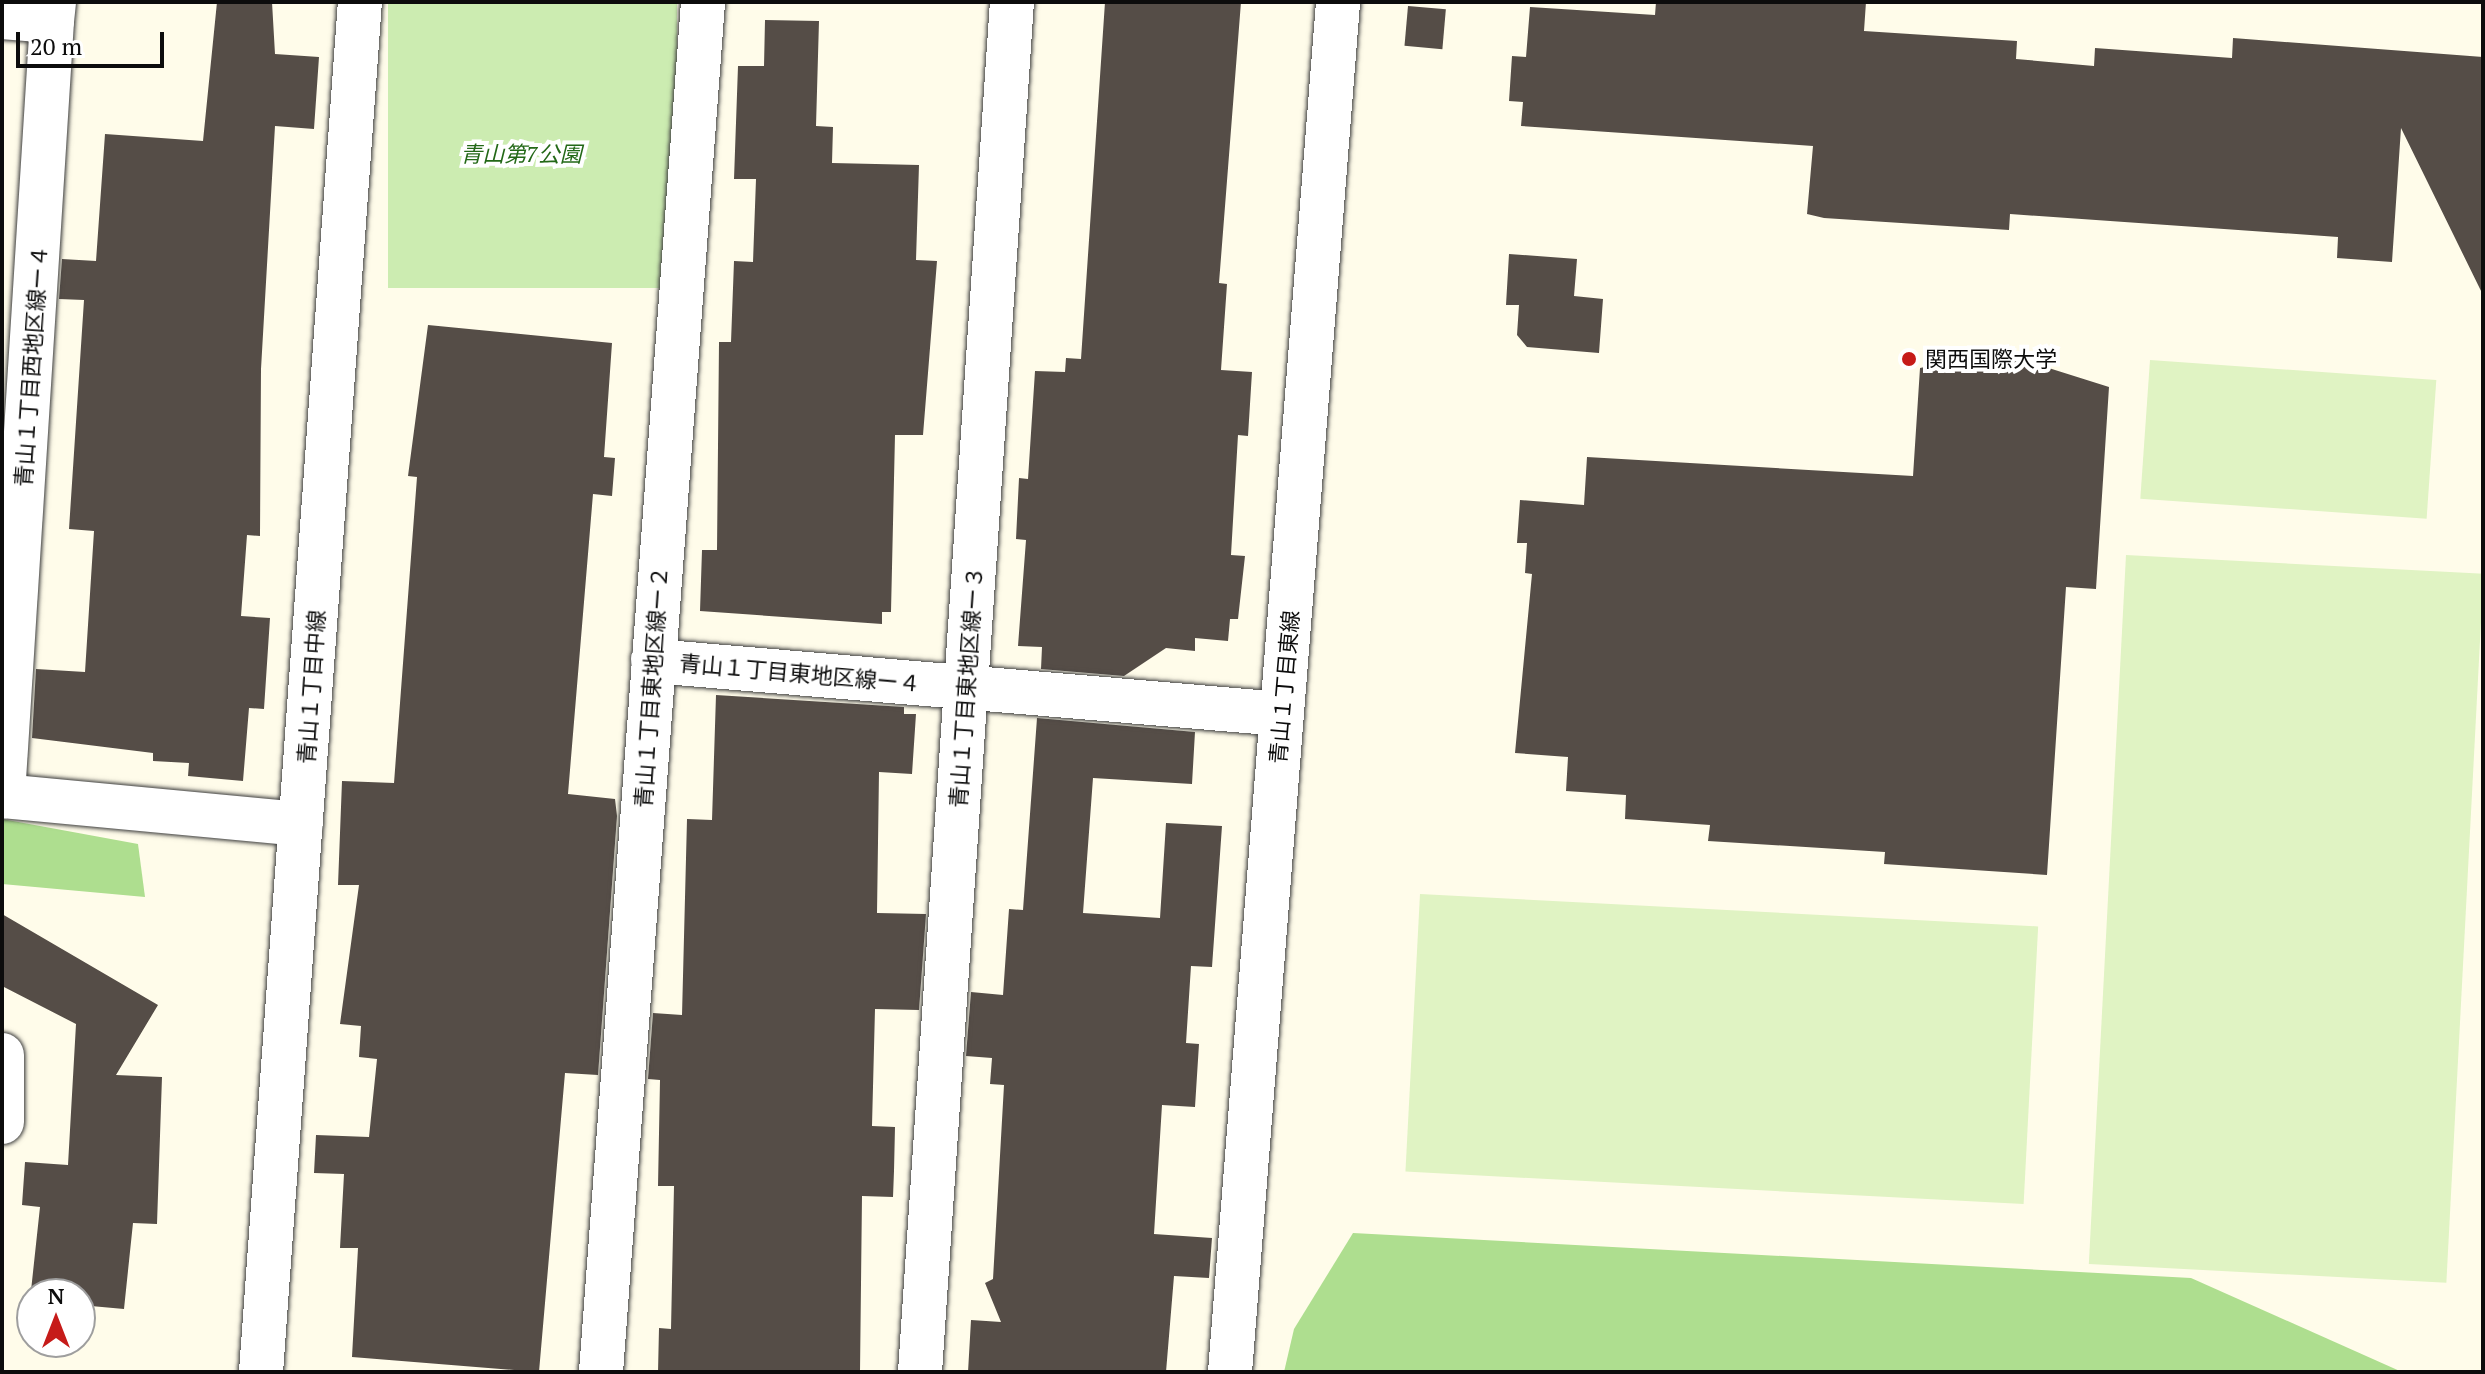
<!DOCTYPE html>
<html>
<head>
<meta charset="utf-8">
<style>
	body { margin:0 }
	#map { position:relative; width:2485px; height:1374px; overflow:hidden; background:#fffcea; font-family:"PT Serif","Noto Sans JP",serif }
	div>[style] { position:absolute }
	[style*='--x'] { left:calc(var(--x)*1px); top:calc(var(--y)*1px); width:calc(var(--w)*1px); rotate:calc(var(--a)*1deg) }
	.green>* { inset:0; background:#ccecb1; transform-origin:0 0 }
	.forest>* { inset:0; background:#aede8f }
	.pitch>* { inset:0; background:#e0f3c3; transform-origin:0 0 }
	.building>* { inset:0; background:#554d47; transform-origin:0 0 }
	.roads { filter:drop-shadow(0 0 2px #3f3f3f) drop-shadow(0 0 2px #3f3f3f) }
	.minor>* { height:44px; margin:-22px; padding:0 22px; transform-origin:22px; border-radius:22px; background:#fff }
	.dots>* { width:22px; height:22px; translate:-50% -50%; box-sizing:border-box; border:4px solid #fff; border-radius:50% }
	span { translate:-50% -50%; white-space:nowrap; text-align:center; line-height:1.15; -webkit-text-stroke:8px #fff; paint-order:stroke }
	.park-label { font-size:22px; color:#236817; font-style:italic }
	.poi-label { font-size:22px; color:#0c0c0c }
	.left { translate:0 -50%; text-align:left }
	.street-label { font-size:22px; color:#0c0c0c }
	.frame { position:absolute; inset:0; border:4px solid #0c0c0c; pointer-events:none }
	.north { position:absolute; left:16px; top:1278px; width:80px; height:80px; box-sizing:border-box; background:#fff; border:2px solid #9e9e9e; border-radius:50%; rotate:0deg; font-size:22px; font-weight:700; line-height:32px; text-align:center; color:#0c0c0c }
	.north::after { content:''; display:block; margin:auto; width:28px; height:36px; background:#c61b19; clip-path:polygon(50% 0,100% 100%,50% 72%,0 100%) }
	.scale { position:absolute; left:16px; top:32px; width:148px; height:36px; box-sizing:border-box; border:4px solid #0c0c0c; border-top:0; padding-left:10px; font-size:24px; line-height:28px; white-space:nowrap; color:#0c0c0c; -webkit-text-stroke:6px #fff; paint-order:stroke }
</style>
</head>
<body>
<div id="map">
	<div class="green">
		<div style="left:388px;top:2px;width:289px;height:286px"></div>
	</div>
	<div class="forest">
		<div style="clip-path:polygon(2px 819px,138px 844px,145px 897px,2px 884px)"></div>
		<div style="clip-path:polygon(1353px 1233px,2191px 1278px,2402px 1372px,1284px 1372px,1294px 1329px)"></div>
	</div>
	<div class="pitch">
		<div style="left:2150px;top:360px;width:287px;height:139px;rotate:4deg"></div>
		<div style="left:2126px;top:555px;width:358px;height:710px;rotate:3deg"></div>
		<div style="left:1420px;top:894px;width:619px;height:278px;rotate:3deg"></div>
	</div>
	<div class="building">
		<div style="clip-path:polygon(217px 2px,272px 2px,275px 54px,319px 57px,314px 129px,275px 126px,261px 369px,260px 536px,247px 535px,241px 616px,270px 618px,264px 709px,249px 708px,243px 781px,188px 776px,189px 763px,153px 761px,153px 753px,32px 738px,36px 669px,85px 672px,94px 531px,69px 529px,84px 300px,59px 299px,62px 259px,96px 261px,105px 134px,203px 141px)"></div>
		<div style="clip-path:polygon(1105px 2px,1241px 2px,1219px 283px,1227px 284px,1221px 370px,1252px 372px,1248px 436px,1238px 435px,1231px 555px,1245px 556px,1238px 619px,1230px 619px,1228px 641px,1195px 638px,1195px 651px,1166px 648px,1124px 676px,1041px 669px,1042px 647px,1018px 646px,1026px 540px,1016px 539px,1019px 478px,1028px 479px,1035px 371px,1065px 372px,1066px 358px,1081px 359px)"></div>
		<div style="clip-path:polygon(1656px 2px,1866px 2px,1864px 31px,2017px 41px,2016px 59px,2094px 66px,2095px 48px,2232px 58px,2233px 38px,2483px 57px,2483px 295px,2401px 128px,2392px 262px,2337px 258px,2338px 237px,2010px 214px,2009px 230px,1824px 218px,1807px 214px,1813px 146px,1521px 126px,1523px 102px,1509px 101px,1512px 56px,1526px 57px,1530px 7px,1655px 15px)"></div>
		<div style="left:1408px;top:6px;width:38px;height:40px;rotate:5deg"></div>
		<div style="clip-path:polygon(765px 20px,819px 21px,816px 126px,833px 127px,832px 163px,919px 165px,916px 260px,937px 261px,923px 435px,895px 435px,891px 612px,882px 612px,882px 624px,700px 611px,702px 550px,717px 550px,719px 342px,731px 342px,734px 261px,753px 262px,756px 179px,734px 179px,738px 66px,764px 66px)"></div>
		<div style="clip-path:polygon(1509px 254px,1577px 259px,1574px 296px,1603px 299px,1599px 353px,1527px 347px,1517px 335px,1519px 305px,1506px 305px)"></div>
		<div style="clip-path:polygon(428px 325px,612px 343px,604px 457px,615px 458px,612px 496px,593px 494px,568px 794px,615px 799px,617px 816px,598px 1075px,565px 1073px,539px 1372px,352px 1357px,358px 1248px,340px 1248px,344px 1174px,314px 1173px,316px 1135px,369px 1137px,377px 1059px,359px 1057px,361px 1026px,340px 1024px,359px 885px,338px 885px,342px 781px,394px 783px,417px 477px,408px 476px)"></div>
		<div style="clip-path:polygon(1969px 358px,2030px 362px,2109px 387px,2096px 589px,2066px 587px,2047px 875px,1884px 864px,1885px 852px,1708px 841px,1710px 825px,1625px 819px,1626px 795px,1566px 791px,1568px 757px,1515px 753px,1532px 574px,1525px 573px,1527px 543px,1517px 543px,1520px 500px,1584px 505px,1587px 457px,1913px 476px,1920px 368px)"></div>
		<div style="clip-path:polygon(716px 695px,904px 707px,904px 714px,916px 714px,912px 774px,879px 772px,877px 913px,926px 914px,919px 1010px,875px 1009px,872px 1126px,895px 1127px,894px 1171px,893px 1197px,862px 1196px,860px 1372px,658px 1372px,659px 1328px,671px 1329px,674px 1186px,658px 1186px,660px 1080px,648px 1079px,653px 1013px,682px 1015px,687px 819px,712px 820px)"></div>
		<div style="clip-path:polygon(1037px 718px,1195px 732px,1192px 784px,1093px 778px,1083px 913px,1160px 918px,1166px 823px,1222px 826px,1212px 967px,1191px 966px,1186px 1043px,1199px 1044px,1195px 1107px,1162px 1105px,1154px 1234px,1212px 1238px,1209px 1278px,1174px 1276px,1166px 1372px,968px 1372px,971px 1320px,1001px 1322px,985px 1283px,993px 1279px,1004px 1085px,990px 1084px,992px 1058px,966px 1056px,971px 992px,1003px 995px,1009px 909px,1023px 910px)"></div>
		<div style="clip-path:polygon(2px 914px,158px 1005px,116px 1075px,162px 1077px,157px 1224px,133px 1223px,124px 1309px,80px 1305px,80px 1294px,32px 1294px,30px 1300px,40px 1207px,22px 1205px,25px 1162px,68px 1165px,76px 1024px,2px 986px)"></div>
	</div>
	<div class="roads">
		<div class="minor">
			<div style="--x:2;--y:17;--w:50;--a:4.6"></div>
			<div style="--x:52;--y:21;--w:19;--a:-84"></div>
			<div style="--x:52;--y:21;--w:777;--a:93.62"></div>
			<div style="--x:3;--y:796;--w:299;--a:5.4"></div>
			<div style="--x:653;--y:661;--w:631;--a:4.82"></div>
			<div style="--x:2;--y:1055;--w:67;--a:90"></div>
			<div style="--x:261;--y:1372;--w:1374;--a:-85.87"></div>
			<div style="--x:601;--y:1372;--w:1374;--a:-85.74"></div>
			<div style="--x:920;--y:1372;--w:1373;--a:-86.16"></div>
			<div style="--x:1230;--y:1372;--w:1374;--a:-85.49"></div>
		</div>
	</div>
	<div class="dots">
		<div style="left:1909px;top:359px;background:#c61b19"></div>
	</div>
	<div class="park-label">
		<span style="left:521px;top:154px">青山第7公園</span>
	</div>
	<div class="poi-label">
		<span class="left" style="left:1925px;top:359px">関西国際大学</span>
	</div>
	<div class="street-label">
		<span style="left:31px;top:366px;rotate:-86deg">青山１丁目西地区線ー４</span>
		<span style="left:800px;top:673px;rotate:5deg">青山１丁目東地区線ー４</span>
		<span style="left:311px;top:687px;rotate:-86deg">青山１丁目中線</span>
		<span style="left:651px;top:687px;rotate:-86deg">青山１丁目東地区線ー２</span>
		<span style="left:966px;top:687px;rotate:-86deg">青山１丁目東地区線ー３</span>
		<span style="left:1284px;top:687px;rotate:-85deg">青山１丁目東線</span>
	</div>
	<div class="frame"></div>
	<div class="north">N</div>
	<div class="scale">20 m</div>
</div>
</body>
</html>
